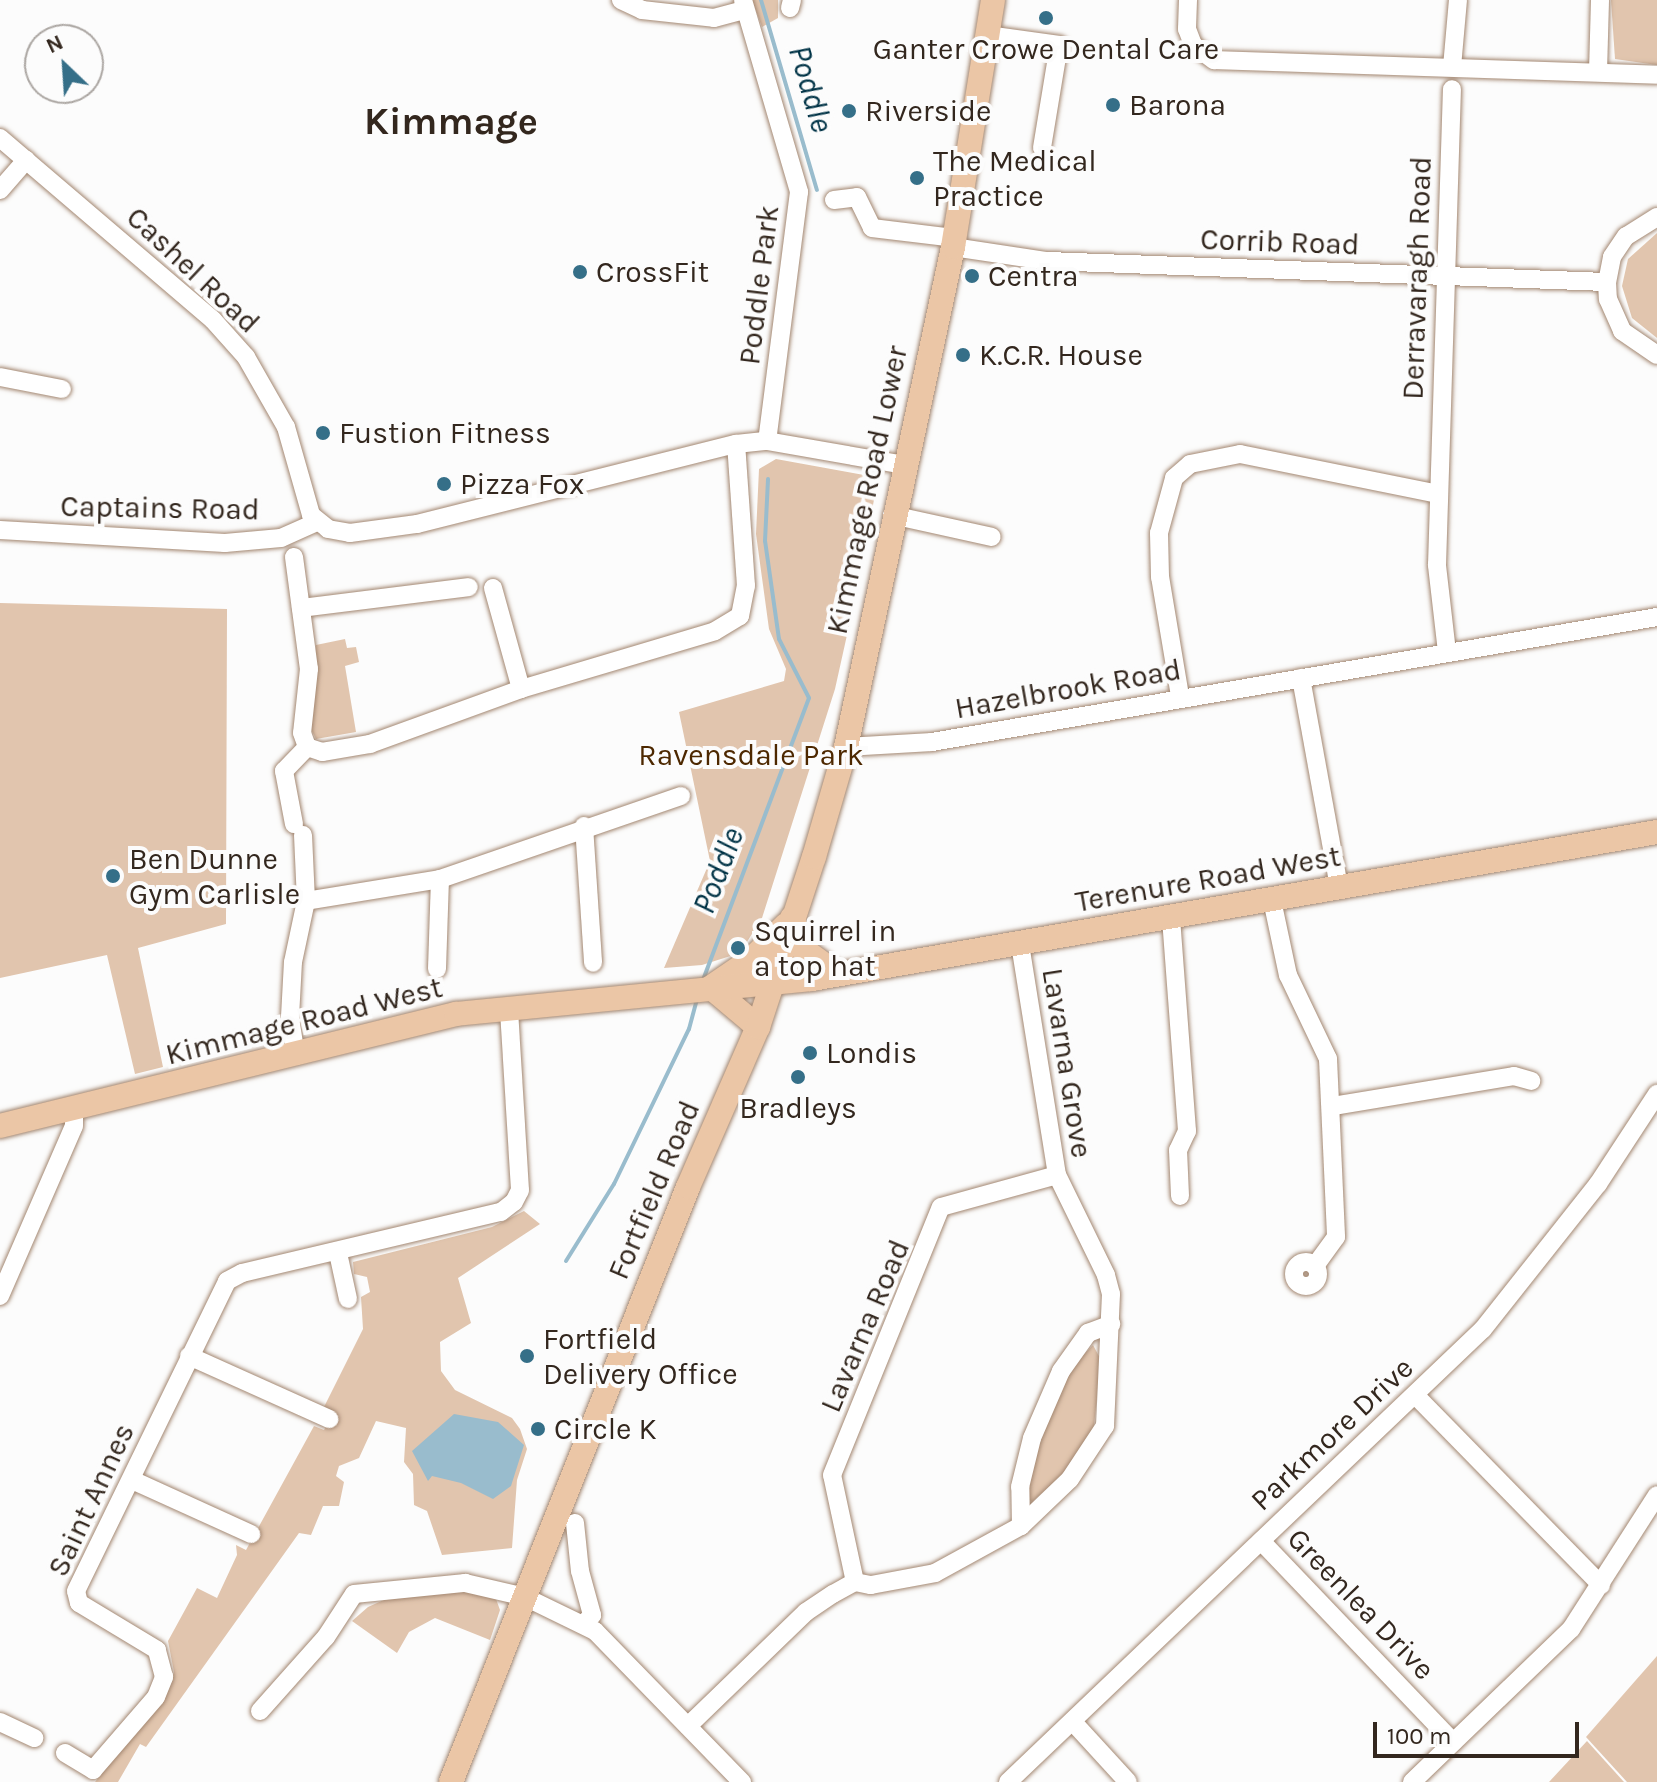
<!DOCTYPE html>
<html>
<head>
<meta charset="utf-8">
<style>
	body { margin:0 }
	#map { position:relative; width:1657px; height:1782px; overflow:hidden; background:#fcfcfc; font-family:Karla,sans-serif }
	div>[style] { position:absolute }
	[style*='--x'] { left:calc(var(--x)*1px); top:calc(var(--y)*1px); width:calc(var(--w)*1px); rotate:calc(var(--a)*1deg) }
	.green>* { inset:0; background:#e1c5ae }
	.water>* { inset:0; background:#99bccd }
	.stream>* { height:4px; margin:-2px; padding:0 2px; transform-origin:2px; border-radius:2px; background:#99bccd }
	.roads { filter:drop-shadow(0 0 2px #a38771) drop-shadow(0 0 2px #a38771) }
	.minor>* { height:18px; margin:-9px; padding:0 9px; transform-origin:9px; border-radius:9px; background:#fff }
	.minor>.ring { margin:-9px; padding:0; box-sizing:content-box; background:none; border:18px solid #fff; border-radius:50% }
	.major>* { height:24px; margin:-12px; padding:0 12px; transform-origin:12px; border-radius:12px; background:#ebc6a6 }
	.dots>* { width:22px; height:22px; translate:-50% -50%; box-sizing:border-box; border:4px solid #fcfcfc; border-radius:50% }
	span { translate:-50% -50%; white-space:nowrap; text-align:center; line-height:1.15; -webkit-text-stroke:8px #fcfcfc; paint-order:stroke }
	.poi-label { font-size:30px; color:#33271e }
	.left { translate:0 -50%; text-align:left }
	.street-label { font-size:30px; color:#33271e }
	.park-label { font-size:30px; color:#4d2800 }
	.water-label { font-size:32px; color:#003346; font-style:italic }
	.district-label { font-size:38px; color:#33271e; font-weight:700 }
	.north { position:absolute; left:24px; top:24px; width:80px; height:80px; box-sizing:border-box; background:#fcfcfc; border:2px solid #aca7a3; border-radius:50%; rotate:335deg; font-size:22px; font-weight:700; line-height:32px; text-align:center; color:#33271e }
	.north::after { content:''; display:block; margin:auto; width:28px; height:36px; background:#356f88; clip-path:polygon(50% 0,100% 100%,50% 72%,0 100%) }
	.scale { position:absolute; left:1373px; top:1722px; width:206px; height:36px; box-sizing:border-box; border:4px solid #33271e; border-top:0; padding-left:10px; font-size:24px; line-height:28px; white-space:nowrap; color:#33271e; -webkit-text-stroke:6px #fcfcfc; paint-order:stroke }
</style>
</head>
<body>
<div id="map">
	<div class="green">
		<div style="clip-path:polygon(752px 0,778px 0,778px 18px,762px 27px)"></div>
		<div style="clip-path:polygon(1611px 0,1657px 0,1657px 65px,1615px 59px)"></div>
		<div style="clip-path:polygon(1657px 233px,1657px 338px,1632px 318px,1622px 286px,1628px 259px)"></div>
		<div style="clip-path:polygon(776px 459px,864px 475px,875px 494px,861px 572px,835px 689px,762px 918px,740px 953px,702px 965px,664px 968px,710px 861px,679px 712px,784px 681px,786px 669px,769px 629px,756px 534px,759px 469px)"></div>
		<div style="clip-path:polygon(0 603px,227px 609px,226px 924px,138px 948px,163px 1067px,135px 1074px,107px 955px,0 978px)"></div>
		<div style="clip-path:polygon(345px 639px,347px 648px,356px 647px,359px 662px,345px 666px,356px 732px,316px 739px,310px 727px,316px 645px)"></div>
		<div style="clip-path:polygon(524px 1211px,540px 1224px,458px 1278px,471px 1323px,440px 1342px,441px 1371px,455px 1390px,512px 1418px,520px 1429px,527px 1449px,517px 1480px,512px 1548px,442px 1555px,427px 1511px,414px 1505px,413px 1474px,404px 1462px,406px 1428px,376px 1421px,359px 1458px,339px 1466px,336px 1476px,344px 1482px,339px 1506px,323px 1506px,311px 1535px,299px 1533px,146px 1747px,140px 1744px,118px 1782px,95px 1782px,169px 1689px,174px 1672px,168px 1641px,197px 1588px,217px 1598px,237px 1555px,236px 1545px,246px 1550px,314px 1426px,324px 1430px,334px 1412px,324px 1407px,363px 1329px,361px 1297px,370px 1292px,367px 1277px,354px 1274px,353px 1262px,492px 1227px)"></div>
		<div style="clip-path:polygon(1093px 1345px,1101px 1360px,1093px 1435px,1061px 1476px,1032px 1502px,1028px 1499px,1028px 1473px,1039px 1440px,1067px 1372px)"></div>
		<div style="clip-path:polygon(461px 1588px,496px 1599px,500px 1610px,490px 1640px,435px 1618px,409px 1632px,397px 1653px,352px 1621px,368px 1607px,395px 1595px)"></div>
		<div style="clip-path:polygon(1657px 1656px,1657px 1782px,1627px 1782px,1586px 1737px)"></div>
		<div style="clip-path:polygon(1587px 1741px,1624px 1782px,1549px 1782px)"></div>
	</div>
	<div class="water">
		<div style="clip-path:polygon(454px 1414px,498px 1422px,524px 1445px,511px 1486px,493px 1499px,461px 1483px,432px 1476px,428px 1481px,412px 1451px)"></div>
	</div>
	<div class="stream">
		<div style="--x:761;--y:0;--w:198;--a:73.6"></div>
		<div style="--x:703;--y:980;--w:301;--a:-69.4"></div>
		<div style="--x:809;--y:698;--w:66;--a:-117"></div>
		<div style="--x:779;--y:639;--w:99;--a:-98.1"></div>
		<div style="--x:765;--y:541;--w:62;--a:-87.2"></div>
		<div style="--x:566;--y:1261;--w:91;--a:-58.1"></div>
		<div style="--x:614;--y:1184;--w:172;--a:-64.2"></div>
		<div style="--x:689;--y:1029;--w:30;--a:-75"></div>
	</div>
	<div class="roads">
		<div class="minor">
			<div style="--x:621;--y:0;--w:23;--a:25"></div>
			<div style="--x:642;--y:10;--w:72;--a:6.3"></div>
			<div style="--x:714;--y:18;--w:30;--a:-15"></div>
			<div style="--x:743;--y:0;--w:200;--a:73.7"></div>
			<div style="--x:799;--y:192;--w:251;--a:97.3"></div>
			<div style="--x:1188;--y:0;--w:29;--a:92"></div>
			<div style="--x:1187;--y:29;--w:17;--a:69"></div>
			<div style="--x:1193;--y:45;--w:26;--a:36"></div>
			<div style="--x:1214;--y:60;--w:443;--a:1.9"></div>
			<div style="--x:790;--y:8;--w:8;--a:-76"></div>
			<div style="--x:987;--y:35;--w:73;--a:7.9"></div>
			<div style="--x:1059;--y:45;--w:104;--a:99.4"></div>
			<div style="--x:1452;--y:67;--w:67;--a:-84.9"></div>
			<div style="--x:1598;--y:72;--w:72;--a:-88.4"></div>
			<div style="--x:0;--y:138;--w:280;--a:40.5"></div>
			<div style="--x:213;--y:320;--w:50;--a:48.3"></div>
			<div style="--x:246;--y:357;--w:81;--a:60.3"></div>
			<div style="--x:286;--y:427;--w:91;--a:74.1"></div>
			<div style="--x:311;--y:515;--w:22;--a:39"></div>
			<div style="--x:328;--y:529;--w:22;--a:10"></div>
			<div style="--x:350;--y:533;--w:68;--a:-7.7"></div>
			<div style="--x:417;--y:524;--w:329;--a:-14.1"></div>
			<div style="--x:736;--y:444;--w:31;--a:-6"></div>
			<div style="--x:767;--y:441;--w:139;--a:9.9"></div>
			<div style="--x:0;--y:190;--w:40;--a:-49"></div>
			<div style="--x:834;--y:200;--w:23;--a:-7"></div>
			<div style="--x:857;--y:197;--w:34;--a:64"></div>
			<div style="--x:872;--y:228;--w:84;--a:6.9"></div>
			<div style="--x:1657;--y:217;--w:36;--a:148"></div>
			<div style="--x:1626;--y:236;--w:25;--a:124"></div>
			<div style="--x:1612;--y:257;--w:25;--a:101"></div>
			<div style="--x:1607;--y:282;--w:17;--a:87"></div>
			<div style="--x:1608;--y:299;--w:35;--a:66"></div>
			<div style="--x:1622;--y:331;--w:42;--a:34.4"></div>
			<div style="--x:953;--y:247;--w:95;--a:8.5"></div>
			<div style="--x:1047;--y:261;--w:560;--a:2.15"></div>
			<div style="--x:0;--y:377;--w:63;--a:11"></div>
			<div style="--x:892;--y:515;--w:102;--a:12.4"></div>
			<div style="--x:0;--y:530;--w:225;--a:3.3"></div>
			<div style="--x:225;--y:543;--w:56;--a:-5.1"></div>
			<div style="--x:281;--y:538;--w:39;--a:-24"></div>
			<div style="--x:294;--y:557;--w:113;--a:82.4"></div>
			<div style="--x:309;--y:669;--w:64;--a:96.2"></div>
			<div style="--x:302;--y:733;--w:15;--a:70"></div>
			<div style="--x:307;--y:747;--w:16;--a:18"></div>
			<div style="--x:322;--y:752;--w:49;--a:-9.5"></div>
			<div style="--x:370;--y:744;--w:161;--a:-20"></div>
			<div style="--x:521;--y:689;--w:202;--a:-16.6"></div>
			<div style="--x:715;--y:631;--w:29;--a:-31"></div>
			<div style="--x:740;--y:616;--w:31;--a:-79"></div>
			<div style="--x:746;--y:586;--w:142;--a:-94"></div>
			<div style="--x:493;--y:588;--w:105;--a:74.5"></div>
			<div style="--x:301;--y:608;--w:169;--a:-7.1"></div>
			<div style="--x:1447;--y:652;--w:88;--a:-96.6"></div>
			<div style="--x:1437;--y:565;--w:476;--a:-88.2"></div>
			<div style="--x:1301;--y:678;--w:213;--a:79.7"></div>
			<div style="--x:1180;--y:696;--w:121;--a:-99.5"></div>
			<div style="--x:1160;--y:577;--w:44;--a:-91.3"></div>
			<div style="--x:1159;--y:533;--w:57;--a:-74.7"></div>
			<div style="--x:1174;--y:478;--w:21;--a:-41"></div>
			<div style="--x:1190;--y:464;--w:51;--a:-11.3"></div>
			<div style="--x:1240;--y:454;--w:203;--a:11.4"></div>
			<div style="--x:846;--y:747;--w:86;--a:-3.3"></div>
			<div style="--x:932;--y:742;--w:736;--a:-9.78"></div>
			<div style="--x:294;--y:824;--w:54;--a:-100.7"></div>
			<div style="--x:284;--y:771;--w:33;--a:-46"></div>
			<div style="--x:584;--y:826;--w:137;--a:86.2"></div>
			<div style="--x:1272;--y:900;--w:77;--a:78"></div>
			<div style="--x:1288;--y:975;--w:93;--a:64.5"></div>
			<div style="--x:1328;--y:1059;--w:178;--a:87.4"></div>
			<div style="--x:1336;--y:1237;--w:36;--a:126"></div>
			<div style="--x:306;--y:901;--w:136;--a:-9.3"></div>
			<div style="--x:440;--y:879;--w:255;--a:-19"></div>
			<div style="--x:1171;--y:918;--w:214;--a:85.7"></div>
			<div style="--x:1187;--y:1131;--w:21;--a:115"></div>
			<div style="--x:1178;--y:1150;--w:46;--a:87.5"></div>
			<div style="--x:437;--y:969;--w:90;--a:-88.1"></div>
			<div style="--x:296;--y:1056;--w:39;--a:-99"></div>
			<div style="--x:290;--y:1017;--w:55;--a:-86.9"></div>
			<div style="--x:293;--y:962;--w:62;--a:-78"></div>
			<div style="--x:306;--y:901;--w:66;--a:-92.6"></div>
			<div style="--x:1333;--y:1106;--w:183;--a:-9.4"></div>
			<div style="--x:1514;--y:1076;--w:18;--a:16"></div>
			<div style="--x:338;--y:1253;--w:47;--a:77.7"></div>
			<div class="ring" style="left:1294px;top:1262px;width:6px;height:6px"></div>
			<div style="--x:0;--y:1296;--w:185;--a:-66.5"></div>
			<div style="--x:74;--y:1126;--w:17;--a:-90"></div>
			<div style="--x:189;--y:1356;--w:154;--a:24.2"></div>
			<div style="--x:1415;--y:1395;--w:266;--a:45.6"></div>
			<div style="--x:132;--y:1480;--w:131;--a:24.4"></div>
			<div style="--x:575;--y:1523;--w:48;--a:84.1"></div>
			<div style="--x:580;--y:1571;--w:46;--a:74.7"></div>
			<div style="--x:592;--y:1615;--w:12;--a:132"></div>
			<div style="--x:1021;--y:1526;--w:39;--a:-91"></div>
			<div style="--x:1020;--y:1487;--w:50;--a:-76.2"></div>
			<div style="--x:1032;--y:1438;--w:73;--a:-66.6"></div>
			<div style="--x:1061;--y:1371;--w:47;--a:-54.6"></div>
			<div style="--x:1088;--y:1333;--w:25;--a:-21"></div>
			<div style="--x:1261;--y:1541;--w:278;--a:46.3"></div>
			<div style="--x:855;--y:1582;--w:109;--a:-102.1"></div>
			<div style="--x:832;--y:1475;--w:289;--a:-67.9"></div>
			<div style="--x:941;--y:1207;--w:120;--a:-15.4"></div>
			<div style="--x:260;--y:1711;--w:99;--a:-48.3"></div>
			<div style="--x:326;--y:1637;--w:51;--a:-56.9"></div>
			<div style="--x:354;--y:1594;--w:112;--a:-5.7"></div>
			<div style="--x:465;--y:1583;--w:62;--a:13.1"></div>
			<div style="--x:525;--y:1597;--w:78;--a:25.9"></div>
			<div style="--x:595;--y:1631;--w:211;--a:45.8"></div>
			<div style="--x:0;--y:1722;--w:38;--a:25"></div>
			<div style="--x:1073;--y:1722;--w:81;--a:47.5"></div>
			<div style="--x:688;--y:1726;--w:164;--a:-44"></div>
			<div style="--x:806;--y:1612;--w:32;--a:-34"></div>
			<div style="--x:833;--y:1594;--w:25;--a:-29"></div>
			<div style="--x:855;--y:1582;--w:16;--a:11"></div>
			<div style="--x:871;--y:1585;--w:65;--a:-10.6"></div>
			<div style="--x:935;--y:1573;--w:98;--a:-28.7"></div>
			<div style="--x:1021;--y:1526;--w:68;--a:-43.8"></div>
			<div style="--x:1070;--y:1479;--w:64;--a:-56.6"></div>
			<div style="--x:1105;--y:1426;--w:132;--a:-87.4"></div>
			<div style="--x:1111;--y:1294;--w:20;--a:-105"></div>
			<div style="--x:1106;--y:1275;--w:111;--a:-116.1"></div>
			<div style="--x:1057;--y:1175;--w:234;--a:-99.1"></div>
			<div style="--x:65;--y:1753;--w:33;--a:31"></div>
			<div style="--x:93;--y:1770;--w:96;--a:-49.2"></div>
			<div style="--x:156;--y:1697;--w:22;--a:-68"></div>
			<div style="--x:164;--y:1677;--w:28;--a:-105"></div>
			<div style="--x:157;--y:1650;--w:91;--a:-148.9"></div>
			<div style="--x:79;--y:1603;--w:12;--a:-104"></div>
			<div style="--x:76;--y:1591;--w:345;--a:-64"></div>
			<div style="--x:227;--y:1281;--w:17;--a:-28"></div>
			<div style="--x:242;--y:1273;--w:266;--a:-13.3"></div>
			<div style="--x:501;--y:1212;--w:16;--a:-38"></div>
			<div style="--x:514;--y:1202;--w:13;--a:-63"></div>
			<div style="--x:520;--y:1190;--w:182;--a:-93.5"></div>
			<div style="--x:1008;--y:1782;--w:656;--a:-43.64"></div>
			<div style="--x:1483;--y:1329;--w:185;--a:-51.6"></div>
			<div style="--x:1598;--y:1184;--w:108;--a:-56.8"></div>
			<div style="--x:1412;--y:1782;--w:221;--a:-43.9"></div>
			<div style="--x:1571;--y:1629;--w:159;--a:-57.3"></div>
		</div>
		<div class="major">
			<div style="--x:792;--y:918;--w:34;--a:69"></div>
			<div style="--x:804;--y:950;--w:39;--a:36"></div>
			<div style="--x:710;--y:988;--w:51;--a:-34.6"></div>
			<div style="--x:752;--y:959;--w:48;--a:-45"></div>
			<div style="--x:713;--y:989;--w:59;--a:40.2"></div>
			<div style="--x:0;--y:1126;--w:470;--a:-13.8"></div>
			<div style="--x:456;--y:1014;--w:358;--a:-5.6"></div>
			<div style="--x:812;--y:979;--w:858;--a:-9.87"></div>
			<div style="--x:451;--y:1782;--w:640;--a:-68.28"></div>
			<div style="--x:688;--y:1187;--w:175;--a:-66.4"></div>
			<div style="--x:758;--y:1027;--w:179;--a:-71.8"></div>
			<div style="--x:814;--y:857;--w:115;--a:-73.8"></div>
			<div style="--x:846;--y:747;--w:511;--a:-77.92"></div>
			<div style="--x:953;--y:247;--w:250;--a:-80.8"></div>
		</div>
	</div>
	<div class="dots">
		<div style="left:1046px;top:18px;background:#356f88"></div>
		<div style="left:1113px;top:105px;background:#356f88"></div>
		<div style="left:849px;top:111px;background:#356f88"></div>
		<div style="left:917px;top:178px;background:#356f88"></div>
		<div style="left:580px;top:272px;background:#356f88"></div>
		<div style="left:972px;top:276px;background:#356f88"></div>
		<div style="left:963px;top:355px;background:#356f88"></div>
		<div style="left:323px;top:433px;background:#356f88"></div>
		<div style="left:444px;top:484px;background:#356f88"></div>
		<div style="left:113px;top:876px;background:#356f88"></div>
		<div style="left:738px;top:948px;background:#356f88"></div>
		<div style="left:810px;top:1053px;background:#356f88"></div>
		<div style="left:798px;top:1077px;background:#356f88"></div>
		<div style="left:527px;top:1356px;background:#356f88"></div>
		<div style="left:538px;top:1429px;background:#356f88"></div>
	</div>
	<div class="poi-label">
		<span style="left:1046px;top:49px">Ganter Crowe Dental Care</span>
		<span class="left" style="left:1129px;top:105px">Barona</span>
		<span class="left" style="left:865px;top:111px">Riverside</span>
		<span class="left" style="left:933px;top:178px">The Medical<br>Practice</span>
		<span class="left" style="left:596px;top:272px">CrossFit</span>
		<span class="left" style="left:988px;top:276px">Centra</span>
		<span class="left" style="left:979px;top:355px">K.C.R. House</span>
		<span class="left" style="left:339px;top:433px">Fustion Fitness</span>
		<span class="left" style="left:460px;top:484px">Pizza Fox</span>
		<span class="left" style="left:129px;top:876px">Ben Dunne<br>Gym Carlisle</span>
		<span class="left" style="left:754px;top:948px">Squirrel in<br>a top hat</span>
		<span class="left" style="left:826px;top:1053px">Londis</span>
		<span style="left:798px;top:1108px">Bradleys</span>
		<span class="left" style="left:543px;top:1356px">Fortfield<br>Delivery Office</span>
		<span class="left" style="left:554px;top:1429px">Circle K</span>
	</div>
	<div class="street-label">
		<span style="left:1280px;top:242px;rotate:2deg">Corrib Road</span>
		<span style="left:193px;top:270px;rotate:43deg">Cashel Road</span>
		<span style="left:1417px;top:278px;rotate:-88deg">Derravaragh Road</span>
		<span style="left:759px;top:285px;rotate:-83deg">Poddle Park</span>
		<span style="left:867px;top:490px;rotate:-78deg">Kimmage Road Lower</span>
		<span style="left:160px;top:508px;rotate:1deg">Captains Road</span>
		<span style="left:1068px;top:689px;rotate:-10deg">Hazelbrook Road</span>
		<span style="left:1208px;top:879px;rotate:-10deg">Terenure Road West</span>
		<span style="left:304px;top:1021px;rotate:-14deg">Kimmage Road West</span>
		<span style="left:1067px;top:1063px;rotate:81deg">Lavarna Grove</span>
		<span style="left:654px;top:1190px;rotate:-67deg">Fortfield Road</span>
		<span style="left:865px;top:1326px;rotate:-67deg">Lavarna Road</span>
		<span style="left:1332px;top:1434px;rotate:-43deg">Parkmore Drive</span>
		<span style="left:91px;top:1500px;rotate:-65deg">Saint Annes</span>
		<span style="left:1361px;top:1604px;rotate:46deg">Greenlea Drive</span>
	</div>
	<div class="park-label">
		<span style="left:751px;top:755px">Ravensdale Park</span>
	</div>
	<div class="water-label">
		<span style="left:810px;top:89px;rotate:74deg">Poddle</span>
		<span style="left:719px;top:871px;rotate:-69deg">Poddle</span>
	</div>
	<div class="district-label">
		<span style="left:451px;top:122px">Kimmage</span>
	</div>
	<div class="north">N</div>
	<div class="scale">100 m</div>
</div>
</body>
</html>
